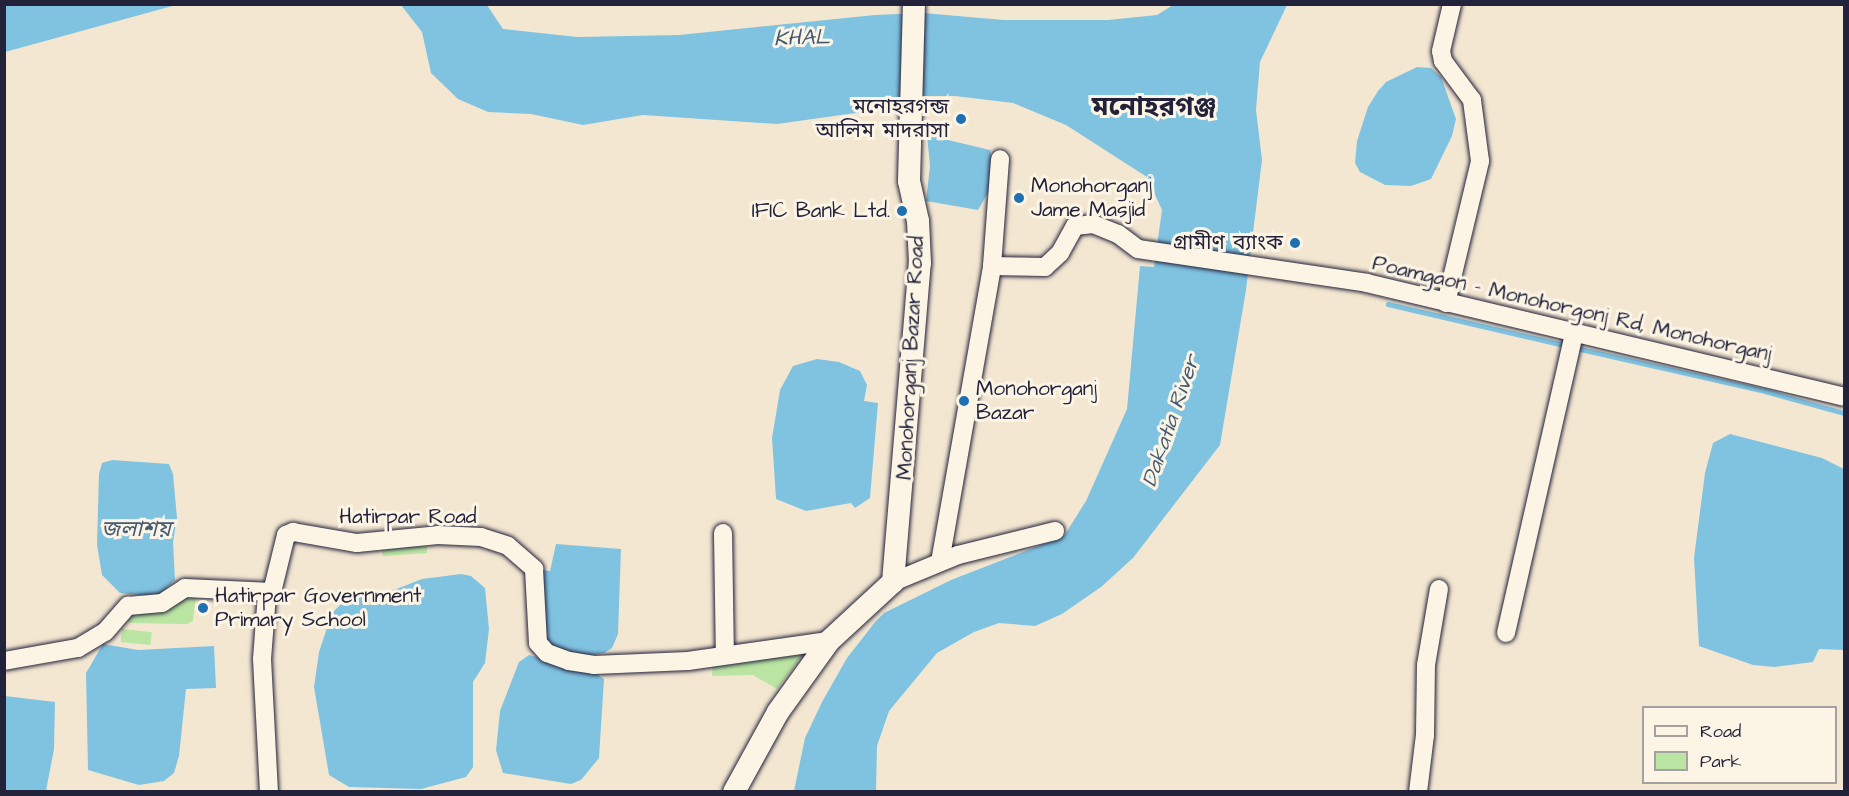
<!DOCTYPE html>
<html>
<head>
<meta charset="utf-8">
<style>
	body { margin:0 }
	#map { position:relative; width:1849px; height:796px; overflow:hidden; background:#f4e7d2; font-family:"Architects Daughter","Noto Sans Bengali",sans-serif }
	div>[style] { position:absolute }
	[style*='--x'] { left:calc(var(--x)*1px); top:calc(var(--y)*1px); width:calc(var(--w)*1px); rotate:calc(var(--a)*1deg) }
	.green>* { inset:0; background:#bbe5a2; transform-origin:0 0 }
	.water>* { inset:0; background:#80c3e1 }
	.stream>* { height:4.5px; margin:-2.25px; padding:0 2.25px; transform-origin:2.25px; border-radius:2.25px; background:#80c3e1 }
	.roads { filter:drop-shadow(0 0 2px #22223b) drop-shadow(0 0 2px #22223b) }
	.minor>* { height:18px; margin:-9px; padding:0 9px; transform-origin:9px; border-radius:9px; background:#fcf5e5 }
	.tertiary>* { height:22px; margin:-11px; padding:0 11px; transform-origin:11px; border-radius:11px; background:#fcf5e5 }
	.dots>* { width:16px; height:16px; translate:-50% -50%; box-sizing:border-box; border:3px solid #fcf5e5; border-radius:50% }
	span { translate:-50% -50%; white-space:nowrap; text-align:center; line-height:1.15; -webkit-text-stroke:6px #fcf5e5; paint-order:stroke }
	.poi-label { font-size:21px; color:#22223b }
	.right { translate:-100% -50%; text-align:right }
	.left { translate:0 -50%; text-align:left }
	.street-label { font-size:21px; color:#22223b }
	.water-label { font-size:22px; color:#435a75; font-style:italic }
	.district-label { font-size:27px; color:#22223b; font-weight:700 }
	.frame { position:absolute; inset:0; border:6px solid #22223b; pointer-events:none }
	.legend { position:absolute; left:1642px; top:706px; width:195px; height:78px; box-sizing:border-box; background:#fcf5e5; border:2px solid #a5a1a1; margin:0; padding:8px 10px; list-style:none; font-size:18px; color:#22223b }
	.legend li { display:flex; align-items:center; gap:12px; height:30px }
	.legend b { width:30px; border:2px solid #a5a1a1 }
</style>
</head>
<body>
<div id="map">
	<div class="green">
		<div style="clip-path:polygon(427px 540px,427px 553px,383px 556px,381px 546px)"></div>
		<div style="clip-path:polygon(196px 595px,193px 621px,187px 624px,129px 623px,125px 618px,126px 598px)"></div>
		<div style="left:122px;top:629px;width:30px;height:13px;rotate:6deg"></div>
		<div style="clip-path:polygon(809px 647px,777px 689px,753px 675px,712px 676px,713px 658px)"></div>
	</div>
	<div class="water">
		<div style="clip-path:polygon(5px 4px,176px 4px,176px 5px,5px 52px)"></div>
		<div style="clip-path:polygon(401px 5px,487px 5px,503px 29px,577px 37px,679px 35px,875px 15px,923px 13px,1004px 20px,1108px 20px,1157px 15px,1173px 5px,1287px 5px,1260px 62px,1256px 110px,1262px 160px,1246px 290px,1220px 445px,1133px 558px,1101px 587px,1062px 614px,1035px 626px,999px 623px,974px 632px,937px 653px,889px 711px,877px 746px,876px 791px,794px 791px,805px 738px,822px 702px,847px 658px,875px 622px,884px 613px,951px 580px,1064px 536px,1086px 501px,1127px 409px,1140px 266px,1154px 267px,1162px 210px,1147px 177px,1066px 125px,1013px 103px,955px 96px,924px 96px,884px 109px,777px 124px,643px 115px,583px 125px,531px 114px,488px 112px,458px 99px,431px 73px,422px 32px)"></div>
		<div style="clip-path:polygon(1417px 67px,1431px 68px,1441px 77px,1456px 119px,1452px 136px,1431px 179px,1411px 186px,1385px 185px,1360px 172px,1355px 163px,1357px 141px,1368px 107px,1378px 91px,1386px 82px)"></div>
		<div style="clip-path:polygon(927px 135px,990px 150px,994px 169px,989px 191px,978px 210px,926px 201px,930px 166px)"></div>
		<div style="clip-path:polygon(817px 359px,839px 362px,860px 371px,867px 385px,864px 401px,878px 403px,870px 498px,855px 508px,851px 503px,806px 511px,776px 499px,772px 438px,780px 390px,793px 366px)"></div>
		<div style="clip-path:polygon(1730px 434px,1822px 458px,1844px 469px,1844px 650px,1819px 649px,1813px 662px,1775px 667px,1753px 665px,1699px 646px,1694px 558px,1705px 473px,1713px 443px)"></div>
		<div style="clip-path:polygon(112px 460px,169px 464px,173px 474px,177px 518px,173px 542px,175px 580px,157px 597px,120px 593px,102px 575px,97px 545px,99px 474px,102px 463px)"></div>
		<div style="clip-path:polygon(556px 544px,621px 549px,618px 634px,612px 648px,604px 653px,586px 656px,554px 647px,543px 633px,542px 570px,550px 571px)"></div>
		<div style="clip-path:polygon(461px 574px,471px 576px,485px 588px,489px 629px,485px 663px,473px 682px,473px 767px,466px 777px,421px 789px,349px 787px,329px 775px,314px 687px,319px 652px,332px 613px,346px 599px,389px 592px,422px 579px)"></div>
		<div style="clip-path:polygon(103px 644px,138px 650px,214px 646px,216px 688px,186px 689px,179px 756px,174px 773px,164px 781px,139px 785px,88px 770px,86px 673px)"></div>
		<div style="clip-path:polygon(529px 655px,595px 673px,604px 679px,599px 758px,581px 780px,571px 784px,503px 773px,496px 750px,500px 711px,519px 662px)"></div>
		<div style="clip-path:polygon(5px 696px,55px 702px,54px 749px,46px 791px,5px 791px)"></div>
	</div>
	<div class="stream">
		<div style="--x:1388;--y:304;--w:185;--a:13.1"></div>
		<div style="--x:1576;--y:348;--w:194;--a:12.8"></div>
		<div style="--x:1765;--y:391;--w:82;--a:15.6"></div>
	</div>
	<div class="roads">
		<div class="minor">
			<div style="--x:992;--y:266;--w:53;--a:1.1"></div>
			<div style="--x:1045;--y:267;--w:21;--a:-43"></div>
			<div style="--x:1060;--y:253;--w:31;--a:-61"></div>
			<div style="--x:1075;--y:226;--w:18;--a:-6"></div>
			<div style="--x:1093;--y:224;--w:27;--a:22"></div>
			<div style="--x:1118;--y:234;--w:25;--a:37"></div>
			<div style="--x:1138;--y:249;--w:232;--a:8.4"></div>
			<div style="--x:1367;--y:283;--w:490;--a:13.4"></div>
			<div style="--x:1446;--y:303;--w:146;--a:-76.5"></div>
			<div style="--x:1480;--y:161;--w:62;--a:-97.5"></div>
			<div style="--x:1472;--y:100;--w:49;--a:-126.6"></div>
			<div style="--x:1443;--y:61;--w:10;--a:-101"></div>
			<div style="--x:1441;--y:51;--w:48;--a:-76.8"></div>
			<div style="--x:723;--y:533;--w:122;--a:89.1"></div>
			<div style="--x:940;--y:562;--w:301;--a:-80"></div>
			<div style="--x:992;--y:266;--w:107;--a:-85.7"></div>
			<div style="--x:893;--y:582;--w:70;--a:-22.6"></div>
			<div style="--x:958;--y:555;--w:100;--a:-13.9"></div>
			<div style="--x:267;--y:594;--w:65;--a:94.4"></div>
			<div style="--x:262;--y:659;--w:133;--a:87"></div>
			<div style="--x:1506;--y:633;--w:308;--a:-77.2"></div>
			<div style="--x:4;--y:661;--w:75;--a:-10"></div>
			<div style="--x:78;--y:648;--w:31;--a:-31"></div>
			<div style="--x:105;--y:632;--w:35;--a:-49"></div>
			<div style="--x:128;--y:606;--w:34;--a:-5"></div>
			<div style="--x:162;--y:603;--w:27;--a:-33"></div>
			<div style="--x:185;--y:588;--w:87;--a:2.6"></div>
			<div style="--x:272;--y:592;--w:59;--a:-76.2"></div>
			<div style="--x:286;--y:535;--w:8;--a:-23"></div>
			<div style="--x:293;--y:532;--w:65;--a:9.8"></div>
			<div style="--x:357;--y:543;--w:81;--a:-5.6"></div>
			<div style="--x:438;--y:535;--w:43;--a:2.7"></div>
			<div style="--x:481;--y:537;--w:28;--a:18"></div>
			<div style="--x:508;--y:546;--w:35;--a:41"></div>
			<div style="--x:534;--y:569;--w:74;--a:86.9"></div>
			<div style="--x:538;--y:643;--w:13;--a:48"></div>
			<div style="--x:547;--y:653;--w:23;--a:20"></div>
			<div style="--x:569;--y:661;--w:25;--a:9"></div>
			<div style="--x:594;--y:665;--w:94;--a:-2.4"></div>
			<div style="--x:688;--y:661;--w:142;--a:-8.1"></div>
			<div style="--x:1418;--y:792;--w:57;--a:-83"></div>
			<div style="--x:1425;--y:735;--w:70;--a:-89.2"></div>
			<div style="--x:1426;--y:665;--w:77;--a:-80.3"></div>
		</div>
		<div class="tertiary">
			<div style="--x:734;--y:792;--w:91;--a:-61.2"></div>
			<div style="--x:778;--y:712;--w:87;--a:-54.3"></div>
			<div style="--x:829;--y:641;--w:87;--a:-42.7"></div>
			<div style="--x:893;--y:582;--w:320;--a:-85.2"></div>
			<div style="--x:920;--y:263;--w:42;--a:-92.7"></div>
			<div style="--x:918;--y:221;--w:41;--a:-102.7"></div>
			<div style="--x:909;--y:181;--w:177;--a:-88.4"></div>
		</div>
	</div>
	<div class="dots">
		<div style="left:961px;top:119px;background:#1f6fb2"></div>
		<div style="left:1019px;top:198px;background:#1f6fb2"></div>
		<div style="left:902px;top:211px;background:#1f6fb2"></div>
		<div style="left:1295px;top:243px;background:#1f6fb2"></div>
		<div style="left:964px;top:401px;background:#1f6fb2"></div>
		<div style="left:203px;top:608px;background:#1f6fb2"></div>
	</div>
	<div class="poi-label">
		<span class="right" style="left:949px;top:119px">মনোহরগন্জ<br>আলিম মাদরাসা</span>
		<span class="left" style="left:1031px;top:198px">Monohorganj<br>Jame Masjid</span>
		<span class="right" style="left:890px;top:211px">IFIC Bank Ltd.</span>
		<span class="right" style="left:1283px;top:243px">গ্রামীণ ব্যাংক</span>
		<span class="left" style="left:976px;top:401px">Monohorganj<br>Bazar</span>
		<span class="left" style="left:215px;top:608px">Hatirpar Government<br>Primary School</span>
	</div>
	<div class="street-label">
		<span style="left:1572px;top:309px;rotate:13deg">Poamgaon - Monohorgonj Rd, Monohorganj</span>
		<span style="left:911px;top:358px;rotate:-87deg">Monohorganj Bazar Road</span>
		<span style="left:408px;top:517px">Hatirpar Road</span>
	</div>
	<div class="water-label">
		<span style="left:802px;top:38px;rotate:-2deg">KHAL</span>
		<span style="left:1171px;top:421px;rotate:-71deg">Dakatia River</span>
		<span style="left:136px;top:530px">জলাশয়</span>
	</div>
	<div class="district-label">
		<span style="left:1154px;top:108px">মনোহরগঞ্জ</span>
	</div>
	<div class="frame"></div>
	<ul class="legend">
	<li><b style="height:8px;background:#fcf5e5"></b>Road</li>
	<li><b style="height:16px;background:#bbe5a2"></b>Park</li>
	</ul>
</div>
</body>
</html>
